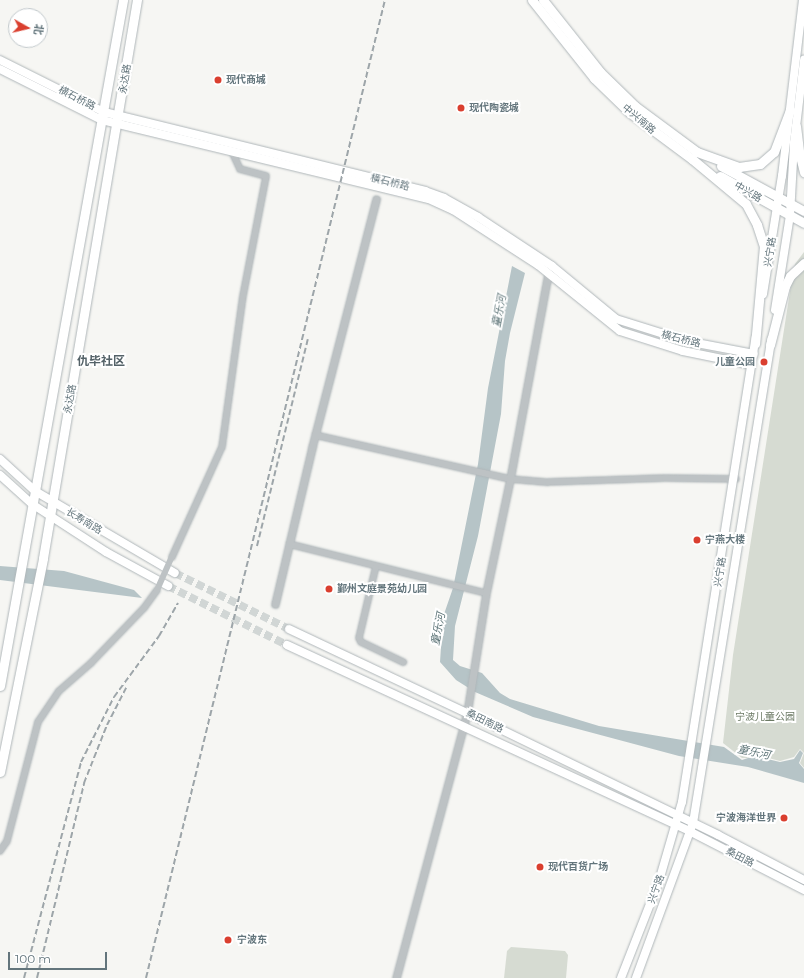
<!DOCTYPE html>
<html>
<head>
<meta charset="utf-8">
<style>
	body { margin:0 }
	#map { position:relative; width:804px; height:978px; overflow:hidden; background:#f6f6f3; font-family:Montserrat,"Noto Sans SC",sans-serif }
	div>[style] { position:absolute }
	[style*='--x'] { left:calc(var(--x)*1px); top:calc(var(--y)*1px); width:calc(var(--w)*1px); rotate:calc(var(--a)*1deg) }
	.green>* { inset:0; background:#d6dbd2 }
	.water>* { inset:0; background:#b6c4c7 }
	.secondary-tunnel>* { height:8px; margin-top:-4px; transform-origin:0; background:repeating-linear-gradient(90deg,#d1d6d5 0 8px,transparent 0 12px) }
	.roads { filter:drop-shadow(0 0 1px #afb6b9) drop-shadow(0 0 1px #afb6b9) }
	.minor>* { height:6px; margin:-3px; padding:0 3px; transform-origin:3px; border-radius:3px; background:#bdc2c4 }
	.tertiary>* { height:7px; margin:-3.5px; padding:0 3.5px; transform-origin:3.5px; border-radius:3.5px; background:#bdc2c4 }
	.secondary>* { height:8px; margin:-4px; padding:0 4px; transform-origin:4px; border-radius:4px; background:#fff }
	.primary>* { height:9px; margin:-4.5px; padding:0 4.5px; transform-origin:4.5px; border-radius:4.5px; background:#fff }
	.rail>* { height:2px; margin-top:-1px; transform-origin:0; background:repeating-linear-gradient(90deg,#9da5a9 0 6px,transparent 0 9px) }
	.minor-bridge>* { height:6px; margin:-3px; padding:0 3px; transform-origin:3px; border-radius:3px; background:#bdc2c4 }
	.dots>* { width:11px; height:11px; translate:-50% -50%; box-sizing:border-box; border:2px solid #fff; border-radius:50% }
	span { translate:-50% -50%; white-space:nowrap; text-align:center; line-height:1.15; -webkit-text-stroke:4px #fff; paint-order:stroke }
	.street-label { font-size:10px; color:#63757c }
	.poi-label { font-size:10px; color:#63757c; font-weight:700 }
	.left { translate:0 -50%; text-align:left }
	.right { translate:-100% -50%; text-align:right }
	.park-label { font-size:10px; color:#6c7a65 }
	.water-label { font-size:11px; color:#5e7578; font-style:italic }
	.quarter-label { font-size:12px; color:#546268; font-weight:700 }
	.north { position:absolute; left:8px; top:8px; width:40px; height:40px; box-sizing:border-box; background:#fff; border:1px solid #c1c8cb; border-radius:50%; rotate:98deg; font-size:11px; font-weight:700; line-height:16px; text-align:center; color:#63757c }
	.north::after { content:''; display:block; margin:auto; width:14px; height:18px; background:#da3f2f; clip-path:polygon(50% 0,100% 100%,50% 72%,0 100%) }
	.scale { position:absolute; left:8px; top:952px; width:99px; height:18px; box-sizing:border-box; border:2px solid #63757c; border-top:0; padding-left:5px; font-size:12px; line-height:14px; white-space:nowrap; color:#63757c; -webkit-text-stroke:3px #fff; paint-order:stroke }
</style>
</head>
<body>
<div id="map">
	<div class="green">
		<div style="clip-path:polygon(804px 252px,804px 768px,800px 763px,804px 753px,800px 749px,794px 757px,780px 761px,753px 754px,749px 758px,742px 758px,723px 743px,733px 655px,791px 285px,795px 264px)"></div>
		<div style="clip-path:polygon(511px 947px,565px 951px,568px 955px,566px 978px,504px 978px,507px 951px)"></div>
	</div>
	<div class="water">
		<div style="clip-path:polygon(512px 266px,525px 273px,510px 333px,505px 361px,501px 414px,478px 536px,455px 626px,453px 660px,460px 666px,482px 673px,500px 693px,510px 699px,599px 726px,724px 747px,742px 760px,754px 756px,780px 762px,794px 759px,800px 750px,803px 753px,799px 763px,804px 769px,804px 783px,748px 767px,679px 756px,533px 717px,475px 692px,456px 680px,440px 662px,443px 617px,453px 588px,478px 464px,488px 388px)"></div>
		<div style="clip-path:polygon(0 566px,64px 571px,134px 590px,142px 598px,0 580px)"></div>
	</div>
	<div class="secondary-tunnel">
		<div style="--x:175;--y:573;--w:127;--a:26.2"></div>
		<div style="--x:168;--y:586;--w:133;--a:26.4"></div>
	</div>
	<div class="roads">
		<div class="minor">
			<div style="--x:315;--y:435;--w:200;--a:12.7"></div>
			<div style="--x:510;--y:479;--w:38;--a:5"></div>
			<div style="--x:548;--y:482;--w:117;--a:-2"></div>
			<div style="--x:665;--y:478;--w:71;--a:0.8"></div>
			<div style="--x:289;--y:544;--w:203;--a:14"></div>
			<div style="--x:172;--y:557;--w:121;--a:-65.6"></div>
			<div style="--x:222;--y:447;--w:152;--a:-82.1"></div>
			<div style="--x:243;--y:296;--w:122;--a:-79.1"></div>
			<div style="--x:266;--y:176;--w:27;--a:-165"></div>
			<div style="--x:240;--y:169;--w:21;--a:-115"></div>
			<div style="--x:376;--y:566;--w:74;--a:103.3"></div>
			<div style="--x:359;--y:638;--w:4;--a:63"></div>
			<div style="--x:361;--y:642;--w:47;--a:25.5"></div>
			<div style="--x:0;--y:851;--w:12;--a:-55"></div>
			<div style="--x:7;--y:841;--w:123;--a:-75.4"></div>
			<div style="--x:38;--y:722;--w:37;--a:-56"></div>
			<div style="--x:59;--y:691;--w:43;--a:-41.2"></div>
			<div style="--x:91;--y:663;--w:76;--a:-46.1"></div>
			<div style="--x:144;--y:608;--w:22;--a:-54"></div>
		</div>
		<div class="tertiary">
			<div style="--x:275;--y:604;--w:161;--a:-76.7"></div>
			<div style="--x:312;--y:447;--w:256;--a:-75.5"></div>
			<div style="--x:396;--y:978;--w:274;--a:-75"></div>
			<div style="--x:467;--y:713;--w:121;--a:-81"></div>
			<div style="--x:486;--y:593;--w:116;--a:-78.1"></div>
			<div style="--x:510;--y:479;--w:208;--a:-79.5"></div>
		</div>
		<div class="secondary">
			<div style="--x:0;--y:60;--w:116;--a:26.6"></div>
			<div style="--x:104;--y:112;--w:331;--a:13.8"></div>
			<div style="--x:425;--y:191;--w:20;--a:20"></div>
			<div style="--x:444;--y:198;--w:39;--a:29"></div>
			<div style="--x:478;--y:217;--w:89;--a:33.5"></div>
			<div style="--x:552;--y:266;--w:83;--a:39.6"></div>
			<div style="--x:616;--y:319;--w:73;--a:17.4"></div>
			<div style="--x:686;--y:341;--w:69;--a:10.8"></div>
			<div style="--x:0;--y:69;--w:114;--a:26.6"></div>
			<div style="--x:102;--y:120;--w:336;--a:13.6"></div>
			<div style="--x:429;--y:199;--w:26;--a:25"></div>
			<div style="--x:453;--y:210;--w:101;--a:32.9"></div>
			<div style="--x:538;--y:265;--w:105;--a:38.8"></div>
			<div style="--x:620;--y:331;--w:66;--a:17.6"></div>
			<div style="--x:683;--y:351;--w:70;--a:11.5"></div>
			<div style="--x:763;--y:294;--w:120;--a:-80.9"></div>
			<div style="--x:782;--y:176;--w:177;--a:-83.2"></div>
			<div style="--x:775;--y:310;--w:96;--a:-81"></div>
			<div style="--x:790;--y:215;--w:72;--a:-86.8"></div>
			<div style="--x:794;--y:143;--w:84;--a:-83.1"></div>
			<div style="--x:0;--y:459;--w:47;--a:42.4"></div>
			<div style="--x:35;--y:491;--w:162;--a:30.4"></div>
			<div style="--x:0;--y:475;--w:43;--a:42.2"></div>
			<div style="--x:32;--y:504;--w:88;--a:33"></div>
			<div style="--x:106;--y:552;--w:71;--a:28.7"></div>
			<div style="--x:289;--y:629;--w:197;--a:25.3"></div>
			<div style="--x:467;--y:713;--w:279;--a:25.9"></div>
			<div style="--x:718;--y:835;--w:97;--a:27.6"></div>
			<div style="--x:287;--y:645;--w:445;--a:24.8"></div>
			<div style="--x:691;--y:832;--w:127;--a:27.2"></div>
			<div style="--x:621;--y:978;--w:104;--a:-68.6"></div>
			<div style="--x:659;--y:881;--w:82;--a:-73.8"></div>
			<div style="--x:682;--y:802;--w:471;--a:-81"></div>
			<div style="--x:636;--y:978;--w:165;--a:-69.8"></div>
			<div style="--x:693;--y:823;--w:490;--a:-80.8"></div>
		</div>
		<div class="primary">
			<div style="--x:532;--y:0;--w:100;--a:51.5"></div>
			<div style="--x:594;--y:78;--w:50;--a:44.2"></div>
			<div style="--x:630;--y:113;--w:77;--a:36.6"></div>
			<div style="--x:692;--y:159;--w:70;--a:39.8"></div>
			<div style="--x:746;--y:204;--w:24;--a:62"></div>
			<div style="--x:757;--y:225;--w:22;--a:72"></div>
			<div style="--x:764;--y:246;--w:98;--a:95.2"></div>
			<div style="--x:543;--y:0;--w:92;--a:51.6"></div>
			<div style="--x:600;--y:72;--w:49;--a:44.2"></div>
			<div style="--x:635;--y:106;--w:77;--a:36.6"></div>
			<div style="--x:697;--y:152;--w:45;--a:19.7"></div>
			<div style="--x:739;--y:167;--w:21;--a:-8"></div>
			<div style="--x:760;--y:164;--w:18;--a:-41"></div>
			<div style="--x:774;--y:152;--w:45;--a:-69.1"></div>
			<div style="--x:796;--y:126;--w:26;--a:83"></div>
			<div style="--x:799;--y:152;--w:21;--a:76"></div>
			<div style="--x:721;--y:166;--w:94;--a:28.5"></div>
			<div style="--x:720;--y:176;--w:96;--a:29.2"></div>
			<div style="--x:770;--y:345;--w:61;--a:-75.7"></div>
			<div style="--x:785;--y:286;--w:11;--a:-63"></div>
			<div style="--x:790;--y:276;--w:19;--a:-43"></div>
			<div style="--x:0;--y:686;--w:697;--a:-79.83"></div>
			<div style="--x:0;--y:772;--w:218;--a:-78.6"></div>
			<div style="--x:43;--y:558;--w:566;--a:-80.44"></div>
		</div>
	</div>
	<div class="rail">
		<div style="--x:257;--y:546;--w:214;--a:-76.2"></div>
		<div style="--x:24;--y:978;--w:223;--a:-75.2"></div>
		<div style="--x:81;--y:762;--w:73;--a:-63.1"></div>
		<div style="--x:114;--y:697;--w:76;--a:-53.6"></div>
		<div style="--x:159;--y:636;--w:38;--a:-60"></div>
		<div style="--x:37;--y:978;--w:201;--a:-76.4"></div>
		<div style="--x:84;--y:783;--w:62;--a:-68.4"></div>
		<div style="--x:107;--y:725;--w:42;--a:-62.8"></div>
		<div style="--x:146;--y:978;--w:1007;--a:-76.27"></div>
	</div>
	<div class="minor-bridge">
		<div style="--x:157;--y:590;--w:36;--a:-66"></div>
	</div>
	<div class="dots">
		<div style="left:218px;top:80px;background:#da3f2f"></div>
		<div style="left:461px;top:108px;background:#da3f2f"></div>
		<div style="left:764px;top:362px;background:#da3f2f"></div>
		<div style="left:697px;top:540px;background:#da3f2f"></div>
		<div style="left:329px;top:589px;background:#da3f2f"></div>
		<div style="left:784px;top:818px;background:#da3f2f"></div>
		<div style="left:540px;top:867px;background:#da3f2f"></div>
		<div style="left:228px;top:940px;background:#da3f2f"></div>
	</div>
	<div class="street-label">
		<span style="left:125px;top:79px;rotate:-81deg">永达路</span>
		<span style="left:77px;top:98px;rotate:27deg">横石桥路</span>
		<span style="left:639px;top:119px;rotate:40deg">中兴南路</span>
		<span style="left:390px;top:182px;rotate:14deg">横石桥路</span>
		<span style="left:748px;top:192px;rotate:30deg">中兴路</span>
		<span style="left:770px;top:252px;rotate:-81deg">兴宁路</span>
		<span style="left:681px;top:339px;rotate:14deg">横石桥路</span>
		<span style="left:70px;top:399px;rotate:-80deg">永达路</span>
		<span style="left:84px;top:521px;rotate:31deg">长寿南路</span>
		<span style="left:720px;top:572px;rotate:-81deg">兴宁路</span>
		<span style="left:485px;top:721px;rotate:26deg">桑田南路</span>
		<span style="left:740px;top:857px;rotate:27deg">桑田路</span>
		<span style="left:656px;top:889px;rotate:-70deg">兴宁路</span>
	</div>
	<div class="poi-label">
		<span class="left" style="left:226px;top:80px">现代商城</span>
		<span class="left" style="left:469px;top:108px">现代陶瓷城</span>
		<span class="right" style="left:755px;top:362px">儿童公园</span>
		<span class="left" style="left:705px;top:540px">宁燕大楼</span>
		<span class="left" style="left:337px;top:589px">鄞州文庭景苑幼儿园</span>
		<span class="right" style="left:776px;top:818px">宁波海洋世界</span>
		<span class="left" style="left:548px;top:867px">现代百货广场</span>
		<span class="left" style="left:237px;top:940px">宁波东</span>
	</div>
	<div class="park-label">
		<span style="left:765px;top:717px">宁波儿童公园</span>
	</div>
	<div class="water-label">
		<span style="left:499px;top:311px;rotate:-79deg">童乐河</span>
		<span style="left:438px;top:629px;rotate:-79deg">童乐河</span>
		<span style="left:754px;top:752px;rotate:12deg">童乐河</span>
	</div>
	<div class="quarter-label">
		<span style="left:101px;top:361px">仇毕社区</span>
	</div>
	<div class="north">北</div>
	<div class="scale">100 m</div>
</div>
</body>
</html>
